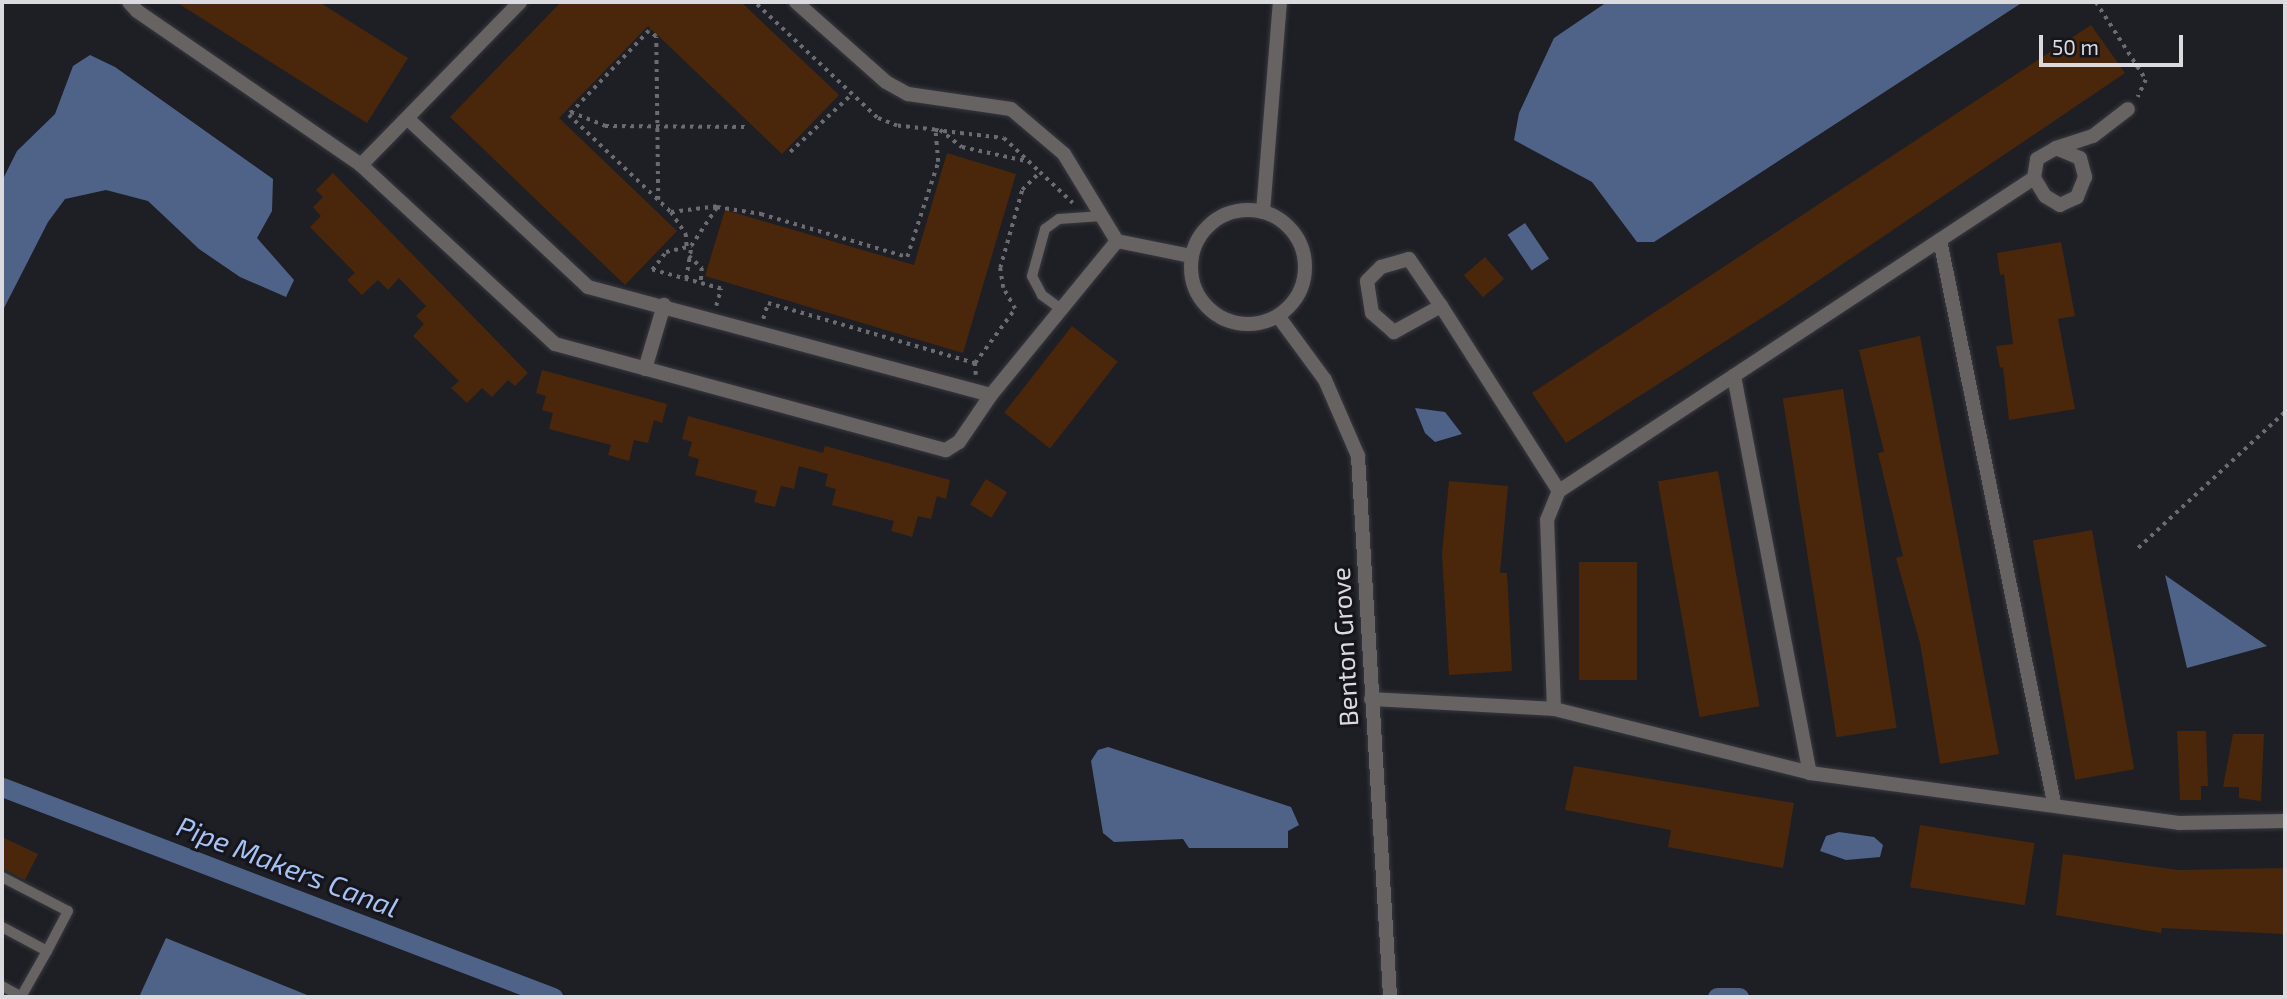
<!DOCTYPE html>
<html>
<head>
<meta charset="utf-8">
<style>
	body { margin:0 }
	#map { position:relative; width:2287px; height:999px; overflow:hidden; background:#1e1e25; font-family:"Exo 2",sans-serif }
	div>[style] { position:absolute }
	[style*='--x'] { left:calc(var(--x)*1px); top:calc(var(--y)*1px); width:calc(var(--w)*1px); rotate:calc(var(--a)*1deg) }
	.water>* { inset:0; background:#4f6389; transform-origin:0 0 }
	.canal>* { height:19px; margin:-9.5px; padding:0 9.5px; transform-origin:9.5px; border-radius:9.5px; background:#4f6389 }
	.building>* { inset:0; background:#4a270b; transform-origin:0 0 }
	.path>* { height:3.5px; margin-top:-1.75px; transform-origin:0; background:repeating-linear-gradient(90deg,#6b6b71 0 3.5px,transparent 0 8.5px) }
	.roads { filter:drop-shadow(0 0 2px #38383f) drop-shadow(0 0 2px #38383f) }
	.lane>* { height:10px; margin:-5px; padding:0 5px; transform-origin:5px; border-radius:5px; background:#676363 }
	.street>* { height:14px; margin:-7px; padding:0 7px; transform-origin:7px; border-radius:7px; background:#676363 }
	.street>.ring { margin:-7px; padding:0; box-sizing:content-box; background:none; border:14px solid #676363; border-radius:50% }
	span { translate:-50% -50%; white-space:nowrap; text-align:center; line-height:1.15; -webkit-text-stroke:6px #15151b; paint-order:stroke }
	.street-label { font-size:26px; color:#dadadf }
	.water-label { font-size:28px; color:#a7c2f4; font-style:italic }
	.frame { position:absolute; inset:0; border:4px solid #dadadf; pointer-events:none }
	.scale { position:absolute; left:2039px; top:35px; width:144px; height:32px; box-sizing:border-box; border:4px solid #dadadf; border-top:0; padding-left:9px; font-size:21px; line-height:24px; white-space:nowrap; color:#dadadf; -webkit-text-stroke:5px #15151b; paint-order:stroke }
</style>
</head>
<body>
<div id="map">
	<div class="water">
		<div style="clip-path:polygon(1607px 2px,2023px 2px,1654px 242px,1637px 242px,1592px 182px,1514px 140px,1519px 113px,1554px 38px)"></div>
		<div style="clip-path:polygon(90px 55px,115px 67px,273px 179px,272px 211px,257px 238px,294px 280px,286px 297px,240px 277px,199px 249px,148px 201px,106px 190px,65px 199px,48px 222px,2px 312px,2px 181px,17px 151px,55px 114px,73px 66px)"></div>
		<div style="left:1525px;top:223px;width:43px;height:21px;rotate:56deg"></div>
		<div style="clip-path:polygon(1415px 408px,1445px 412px,1462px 434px,1435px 442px,1425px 433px)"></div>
		<div style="clip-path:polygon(2165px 575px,2267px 646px,2187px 668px)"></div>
		<div style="clip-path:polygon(1108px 747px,1291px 807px,1299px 825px,1288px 831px,1288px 848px,1189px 848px,1183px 839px,1114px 842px,1103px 833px,1091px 761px,1098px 750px)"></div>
		<div style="clip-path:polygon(1839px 832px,1874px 837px,1883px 845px,1880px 857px,1846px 860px,1820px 851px,1826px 836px)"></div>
		<div style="clip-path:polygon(166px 938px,312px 997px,139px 997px)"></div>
	</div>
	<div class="canal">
		<div style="--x:2;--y:787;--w:590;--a:20.86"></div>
		<div style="--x:1717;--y:997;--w:22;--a:0"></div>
	</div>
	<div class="building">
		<div style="clip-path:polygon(176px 2px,319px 2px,408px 58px,367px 123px)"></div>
		<div style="clip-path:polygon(561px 2px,741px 2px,839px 95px,782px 154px,648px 26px,559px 118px,677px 231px,625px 285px,450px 117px)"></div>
		<div style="clip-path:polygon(2091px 25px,2125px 73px,1782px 305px,1566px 443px,1532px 393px)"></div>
		<div style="clip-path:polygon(947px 153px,1016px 174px,963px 353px,705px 276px,725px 210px,914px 265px)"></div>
		<div style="clip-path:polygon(333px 173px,528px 373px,515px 386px,508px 380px,492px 397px,482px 388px,467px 403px,451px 388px,459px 381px,413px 336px,424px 324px,416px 316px,426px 306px,399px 278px,388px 290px,378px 280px,362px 295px,347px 280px,355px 273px,310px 227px,321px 216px,313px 207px,323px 197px,316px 190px)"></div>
		<div style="clip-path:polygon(2061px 242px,2075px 316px,2058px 319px,2075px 409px,2009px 420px,2003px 367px,2000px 368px,1996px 346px,2013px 344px,2004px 274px,2000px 275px,1997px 253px)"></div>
		<div style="left:1485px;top:257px;width:29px;height:28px;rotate:49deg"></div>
		<div style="left:1072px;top:326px;width:58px;height:110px;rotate:38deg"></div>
		<div style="clip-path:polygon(1920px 336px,1999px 754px,1940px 764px,1920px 643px,1896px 558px,1903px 556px,1878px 453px,1884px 452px,1859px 350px)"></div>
		<div style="clip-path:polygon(542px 370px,667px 404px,662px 423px,654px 420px,648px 443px,634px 440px,629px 461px,608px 455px,611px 445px,549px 429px,553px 413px,542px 410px,546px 396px,536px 393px)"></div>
		<div style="left:1843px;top:389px;width:343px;height:61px;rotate:81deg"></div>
		<div style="clip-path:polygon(688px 416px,823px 453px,825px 446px,950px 480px,946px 499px,937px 496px,931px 519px,918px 516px,912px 537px,891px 531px,894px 521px,832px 505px,836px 489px,825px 486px,828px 474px,799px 466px,794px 489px,781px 486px,775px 507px,754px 502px,757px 491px,695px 475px,699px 459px,688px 456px,692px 442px,682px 439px)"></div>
		<div style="left:1718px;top:471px;width:239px;height:61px;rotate:80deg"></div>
		<div style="left:986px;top:479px;width:25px;height:30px;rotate:32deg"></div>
		<div style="clip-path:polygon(1449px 481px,1508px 486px,1500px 573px,1507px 573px,1512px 671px,1449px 675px,1442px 554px)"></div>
		<div style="left:2092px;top:530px;width:243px;height:60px;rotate:80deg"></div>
		<div style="left:1579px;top:562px;width:58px;height:118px"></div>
		<div style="clip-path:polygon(2177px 731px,2206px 731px,2208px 786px,2201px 786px,2201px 800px,2180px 800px)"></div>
		<div style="clip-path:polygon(2233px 734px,2264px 734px,2261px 801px,2239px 798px,2239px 787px,2223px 787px)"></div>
		<div style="clip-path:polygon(1574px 766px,1794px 803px,1783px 868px,1668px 847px,1671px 830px,1565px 810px)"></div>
		<div style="left:1920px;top:825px;width:116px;height:63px;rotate:9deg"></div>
		<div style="clip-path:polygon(2px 837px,38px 854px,25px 880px,2px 868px)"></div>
		<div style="clip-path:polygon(2063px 854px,2178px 870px,2285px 868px,2285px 934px,2162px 928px,2161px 933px,2056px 915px)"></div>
	</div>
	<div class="path">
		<div style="--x:2096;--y:2;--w:93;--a:57.3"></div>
		<div style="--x:2146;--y:80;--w:19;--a:115"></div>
		<div style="--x:571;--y:112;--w:37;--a:22"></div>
		<div style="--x:605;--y:126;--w:144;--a:0.4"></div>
		<div style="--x:935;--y:130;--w:69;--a:6.6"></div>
		<div style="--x:1004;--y:138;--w:50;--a:43.4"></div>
		<div style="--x:940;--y:130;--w:28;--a:38"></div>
		<div style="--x:962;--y:147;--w:70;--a:12.4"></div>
		<div style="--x:790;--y:152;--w:83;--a:-43.1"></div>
		<div style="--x:658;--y:200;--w:163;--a:-90.7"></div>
		<div style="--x:656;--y:37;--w:9;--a:-139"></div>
		<div style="--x:649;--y:31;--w:116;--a:133.6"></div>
		<div style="--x:569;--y:115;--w:141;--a:43.6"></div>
		<div style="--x:671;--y:212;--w:27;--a:56"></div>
		<div style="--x:686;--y:234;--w:13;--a:86"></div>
		<div style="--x:671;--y:212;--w:48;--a:-7.1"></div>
		<div style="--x:689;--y:256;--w:18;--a:43"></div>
		<div style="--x:702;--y:268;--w:15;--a:94"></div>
		<div style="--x:686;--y:279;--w:33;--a:-81"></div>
		<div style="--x:716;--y:306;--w:18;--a:-74"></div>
		<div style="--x:721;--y:289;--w:72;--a:-164.6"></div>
		<div style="--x:652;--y:270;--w:23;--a:-52"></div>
		<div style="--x:666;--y:252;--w:26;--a:-13"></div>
		<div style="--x:691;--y:246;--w:47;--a:-56.3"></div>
		<div style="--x:717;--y:207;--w:45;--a:9"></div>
		<div style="--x:761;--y:214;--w:152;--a:16.4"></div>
		<div style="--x:907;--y:257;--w:100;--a:-71.9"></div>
		<div style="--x:938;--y:162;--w:32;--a:-95"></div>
		<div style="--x:935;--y:130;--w:38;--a:-174"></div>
		<div style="--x:897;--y:126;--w:22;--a:-158"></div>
		<div style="--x:877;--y:118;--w:169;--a:-136.7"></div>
		<div style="--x:763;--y:319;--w:17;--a:-73"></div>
		<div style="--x:768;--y:303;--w:216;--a:16.2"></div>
		<div style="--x:975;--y:363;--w:12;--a:85"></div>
		<div style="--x:975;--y:363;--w:67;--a:-53.5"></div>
		<div style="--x:1015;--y:309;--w:24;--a:-120"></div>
		<div style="--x:1003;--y:288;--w:20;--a:-99"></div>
		<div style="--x:1000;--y:268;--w:81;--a:-74.2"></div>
		<div style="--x:1022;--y:190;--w:25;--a:-45"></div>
		<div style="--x:1040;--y:172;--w:45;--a:43.2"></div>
		<div style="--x:2138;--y:548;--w:200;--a:-42.8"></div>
	</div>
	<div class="roads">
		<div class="lane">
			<div style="--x:1061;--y:309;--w:24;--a:-144"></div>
			<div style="--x:1042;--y:295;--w:21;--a:-118"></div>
			<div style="--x:1032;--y:276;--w:49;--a:-74.5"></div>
			<div style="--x:1045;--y:229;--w:17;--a:-36"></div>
			<div style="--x:1059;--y:219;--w:43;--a:-4"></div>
			<div style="--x:2;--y:877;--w:74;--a:27.3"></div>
			<div style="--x:68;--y:911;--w:45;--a:117.7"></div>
			<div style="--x:2;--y:927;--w:51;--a:28.1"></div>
			<div style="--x:47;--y:951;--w:53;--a:119.5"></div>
			<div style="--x:2;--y:986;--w:23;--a:29"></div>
		</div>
		<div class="street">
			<div style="--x:129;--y:2;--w:12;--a:48"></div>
			<div style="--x:137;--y:11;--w:272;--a:34.5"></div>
			<div style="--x:361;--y:165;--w:264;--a:42.7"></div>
			<div style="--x:555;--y:344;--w:405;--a:15.2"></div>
			<div style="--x:946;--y:450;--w:15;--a:-32"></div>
			<div style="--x:959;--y:442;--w:57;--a:-55.8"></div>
			<div style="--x:991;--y:395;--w:199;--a:-50.7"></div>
			<div style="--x:796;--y:2;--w:120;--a:41.6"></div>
			<div style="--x:886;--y:82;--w:25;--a:29"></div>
			<div style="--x:908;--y:94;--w:104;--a:8.3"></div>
			<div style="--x:1011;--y:109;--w:70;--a:40.3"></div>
			<div style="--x:1064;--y:154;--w:102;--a:58.7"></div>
			<div style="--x:1117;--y:241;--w:76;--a:11.5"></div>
			<div style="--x:408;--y:119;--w:246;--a:43"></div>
			<div style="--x:588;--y:287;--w:417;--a:15"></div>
			<div style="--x:2056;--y:148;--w:39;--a:-18"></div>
			<div style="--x:2093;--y:136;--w:44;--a:-37.6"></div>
			<div style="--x:361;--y:165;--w:228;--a:-45.7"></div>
			<div class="ring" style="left:1191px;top:210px;width:100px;height:100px"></div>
			<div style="--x:1263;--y:212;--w:211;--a:-85.4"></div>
			<div style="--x:1940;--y:240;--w:574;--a:78.55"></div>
			<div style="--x:1441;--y:306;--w:54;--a:151"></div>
			<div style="--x:1394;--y:332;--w:29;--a:-139"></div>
			<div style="--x:1372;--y:313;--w:32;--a:-99"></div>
			<div style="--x:1367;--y:281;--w:20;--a:-45"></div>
			<div style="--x:1381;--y:267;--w:29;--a:-16"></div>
			<div style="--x:1409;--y:259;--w:57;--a:55.8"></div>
			<div style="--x:1441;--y:306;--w:219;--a:57.5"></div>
			<div style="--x:1278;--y:316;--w:79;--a:53.7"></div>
			<div style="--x:1325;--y:380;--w:83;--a:66.5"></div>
			<div style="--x:1358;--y:456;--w:542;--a:86.61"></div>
			<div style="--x:645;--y:369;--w:67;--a:-73.5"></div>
			<div style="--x:1734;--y:376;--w:404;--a:79.2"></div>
			<div style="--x:1371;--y:699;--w:183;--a:3.1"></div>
			<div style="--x:1554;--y:709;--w:264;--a:14"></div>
			<div style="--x:1810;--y:773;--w:372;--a:7.7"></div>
			<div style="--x:2179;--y:823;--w:106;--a:-1.1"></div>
			<div style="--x:1554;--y:709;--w:189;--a:-92.1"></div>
			<div style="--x:1547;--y:520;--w:31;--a:-68"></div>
			<div style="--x:1559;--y:491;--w:569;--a:-33.38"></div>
			<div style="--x:2034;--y:178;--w:19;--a:-81"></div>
			<div style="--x:2037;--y:159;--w:22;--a:-30"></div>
			<div style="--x:2056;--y:148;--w:26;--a:23"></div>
			<div style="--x:2080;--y:158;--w:20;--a:75"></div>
			<div style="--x:2085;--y:177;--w:22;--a:112"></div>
			<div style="--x:2077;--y:197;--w:19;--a:155"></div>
			<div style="--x:2060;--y:205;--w:17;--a:-149"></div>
			<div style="--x:2045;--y:196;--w:21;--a:-121"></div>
		</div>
	</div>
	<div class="street-label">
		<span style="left:1344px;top:647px;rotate:-93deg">Benton Grove</span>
	</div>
	<div class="water-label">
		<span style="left:288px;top:866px;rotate:21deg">Pipe Makers Canal</span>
	</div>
	<div class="frame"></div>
	<div class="scale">50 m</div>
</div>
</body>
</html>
